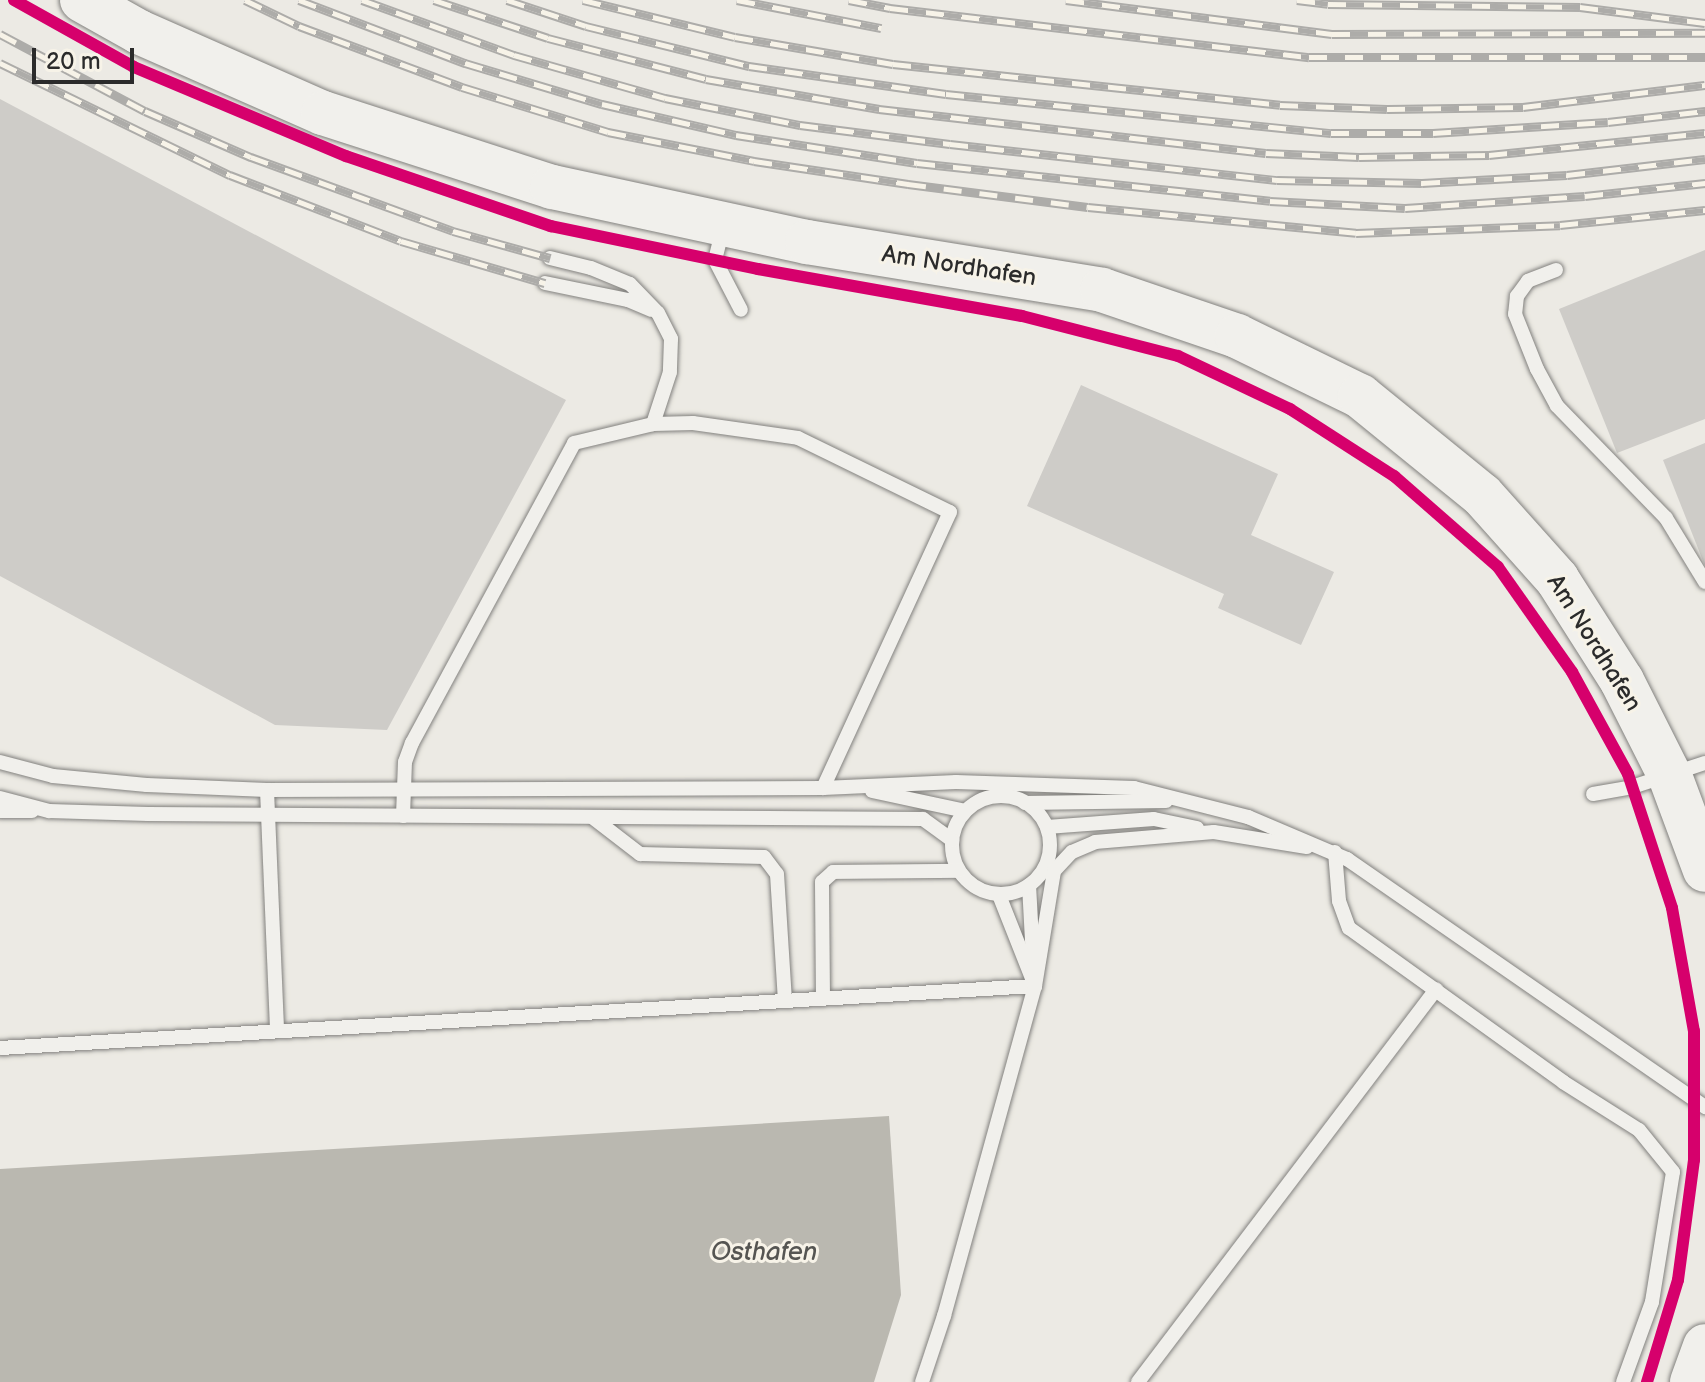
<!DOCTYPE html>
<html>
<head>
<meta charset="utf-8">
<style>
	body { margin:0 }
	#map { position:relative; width:1705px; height:1382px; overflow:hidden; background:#eceae4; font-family:"Balsamiq Sans",sans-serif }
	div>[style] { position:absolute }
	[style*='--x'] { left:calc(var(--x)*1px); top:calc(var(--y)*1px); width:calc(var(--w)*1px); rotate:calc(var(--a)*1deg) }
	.water>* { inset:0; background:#bab8b0 }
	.building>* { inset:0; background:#ceccc8 }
	.roads { filter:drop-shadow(0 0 2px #82817e) drop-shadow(0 0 2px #82817e) }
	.lane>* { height:14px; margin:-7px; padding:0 7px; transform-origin:7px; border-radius:7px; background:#f1f0ec }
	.lane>.ring { margin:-7px; padding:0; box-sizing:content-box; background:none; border:14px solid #f1f0ec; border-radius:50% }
	.primary>* { height:44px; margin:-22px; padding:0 22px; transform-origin:22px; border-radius:22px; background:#f1f0ec }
	.rail>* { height:9px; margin-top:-4.5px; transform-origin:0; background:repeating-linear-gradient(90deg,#f7f3e8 0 18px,#adaca9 0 36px); box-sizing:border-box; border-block:2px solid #adaca9 }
	.cycleway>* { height:12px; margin:-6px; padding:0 6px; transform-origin:6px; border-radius:6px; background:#d6006c }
	span { translate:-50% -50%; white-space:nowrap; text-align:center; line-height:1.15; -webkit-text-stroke:6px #f7f3e8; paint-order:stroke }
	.street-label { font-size:24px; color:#2b2b2b }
	.water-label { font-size:26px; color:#555552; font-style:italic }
	.scale { position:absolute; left:32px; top:48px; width:102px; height:36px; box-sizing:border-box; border:4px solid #2b2b2b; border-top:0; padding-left:10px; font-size:24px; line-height:28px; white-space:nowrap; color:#2b2b2b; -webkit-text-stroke:6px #f7f3e8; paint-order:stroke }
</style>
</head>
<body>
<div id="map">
	<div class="water">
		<div style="clip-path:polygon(889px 1116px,901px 1295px,874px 1382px,0 1382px,0 1169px)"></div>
	</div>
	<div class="building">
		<div style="clip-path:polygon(0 99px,566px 400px,387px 730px,275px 725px,0 576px)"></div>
		<div style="clip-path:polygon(1705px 250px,1705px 419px,1617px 453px,1559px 309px)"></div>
		<div style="clip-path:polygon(1081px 385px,1278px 474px,1251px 535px,1334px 572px,1301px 645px,1218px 608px,1224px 594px,1027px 506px)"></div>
		<div style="clip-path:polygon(1705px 443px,1705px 566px,1663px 460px)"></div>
	</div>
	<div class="roads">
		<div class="lane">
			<div style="--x:723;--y:228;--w:33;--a:104"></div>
			<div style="--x:715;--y:260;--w:56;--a:62.5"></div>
			<div style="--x:550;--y:258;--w:42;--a:13.7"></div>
			<div style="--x:591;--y:268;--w:42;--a:22.3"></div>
			<div style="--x:630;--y:284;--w:40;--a:46"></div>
			<div style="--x:658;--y:313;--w:29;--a:63"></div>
			<div style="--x:671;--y:339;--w:33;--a:92"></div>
			<div style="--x:670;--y:372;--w:55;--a:108.1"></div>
			<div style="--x:1556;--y:270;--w:30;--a:159"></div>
			<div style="--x:1528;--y:281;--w:19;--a:126"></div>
			<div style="--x:1517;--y:296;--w:18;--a:96"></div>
			<div style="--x:1515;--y:314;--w:59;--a:68.2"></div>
			<div style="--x:1537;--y:369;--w:42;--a:61.6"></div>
			<div style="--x:1557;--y:406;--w:156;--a:45.8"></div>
			<div style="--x:1666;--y:518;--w:75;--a:58.6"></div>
			<div style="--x:545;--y:283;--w:85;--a:11.6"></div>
			<div style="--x:628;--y:300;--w:25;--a:23"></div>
			<div style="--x:0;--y:762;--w:55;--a:14.8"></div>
			<div style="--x:53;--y:776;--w:94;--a:5.5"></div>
			<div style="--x:147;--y:785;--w:120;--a:2.4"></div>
			<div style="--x:267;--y:790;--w:556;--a:-0.21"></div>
			<div style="--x:823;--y:788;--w:133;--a:-2.6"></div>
			<div style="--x:956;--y:782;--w:178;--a:1.9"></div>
			<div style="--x:1134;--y:788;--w:118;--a:14.3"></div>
			<div style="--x:1248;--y:817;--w:108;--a:23"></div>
			<div style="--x:1347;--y:859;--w:436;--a:34.7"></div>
			<div style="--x:267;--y:790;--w:241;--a:87.6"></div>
			<div style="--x:872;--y:791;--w:95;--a:12.1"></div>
			<div style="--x:1593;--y:794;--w:40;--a:-10"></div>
			<div style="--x:1632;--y:787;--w:77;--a:-18.2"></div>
			<div class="ring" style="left:952px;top:796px;width:84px;height:84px"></div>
			<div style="--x:0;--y:798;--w:51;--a:14.9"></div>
			<div style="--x:49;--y:811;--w:99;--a:1.7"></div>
			<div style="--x:148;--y:814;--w:775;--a:0.37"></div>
			<div style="--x:923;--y:819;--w:36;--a:36"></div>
			<div style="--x:1025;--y:803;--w:141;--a:-0.8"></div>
			<div style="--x:0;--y:811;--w:32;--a:0"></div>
			<div style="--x:403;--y:816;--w:54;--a:-87.9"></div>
			<div style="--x:405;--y:762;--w:20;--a:-70"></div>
			<div style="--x:412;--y:743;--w:341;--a:-61.6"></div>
			<div style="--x:574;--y:443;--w:81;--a:-13.5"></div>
			<div style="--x:653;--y:424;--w:40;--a:-1.4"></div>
			<div style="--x:693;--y:423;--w:106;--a:8.1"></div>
			<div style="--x:798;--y:438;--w:169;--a:26"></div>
			<div style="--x:950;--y:512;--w:304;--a:114.7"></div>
			<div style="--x:592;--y:817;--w:61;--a:37.6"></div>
			<div style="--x:640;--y:854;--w:124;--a:1.4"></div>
			<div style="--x:764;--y:857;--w:21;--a:53"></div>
			<div style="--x:777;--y:874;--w:127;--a:86.4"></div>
			<div style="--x:1047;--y:827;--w:107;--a:-4.3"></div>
			<div style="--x:1154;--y:819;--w:44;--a:11.8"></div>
			<div style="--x:1335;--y:852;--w:49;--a:85.3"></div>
			<div style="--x:1339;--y:901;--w:29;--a:70"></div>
			<div style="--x:1349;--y:928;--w:264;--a:35.7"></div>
			<div style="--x:1563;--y:1082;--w:90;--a:32.3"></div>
			<div style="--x:1639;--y:1130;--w:54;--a:51"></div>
			<div style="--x:1673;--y:1172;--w:132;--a:99.2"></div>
			<div style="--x:1652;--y:1302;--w:85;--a:109.9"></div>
			<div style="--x:1029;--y:885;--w:73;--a:86.9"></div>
			<div style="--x:999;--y:895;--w:98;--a:68.4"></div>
			<div style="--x:823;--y:999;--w:117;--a:-90.5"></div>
			<div style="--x:822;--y:882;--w:15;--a:-42"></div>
			<div style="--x:833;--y:872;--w:126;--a:-0.5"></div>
			<div style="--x:0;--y:1048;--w:1037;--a:-3.43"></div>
			<div style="--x:922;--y:1382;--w:70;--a:-71.6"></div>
			<div style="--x:944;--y:1316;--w:342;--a:-74.6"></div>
			<div style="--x:1035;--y:986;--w:117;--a:-80.6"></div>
			<div style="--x:1054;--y:871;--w:26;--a:-47"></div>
			<div style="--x:1072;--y:852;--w:25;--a:-23"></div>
			<div style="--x:1095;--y:842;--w:119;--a:-4.8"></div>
			<div style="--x:1214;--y:832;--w:94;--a:9.2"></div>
			<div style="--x:1138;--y:1382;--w:493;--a:-52.8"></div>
		</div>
		<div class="primary">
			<div style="--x:82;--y:0;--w:65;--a:29.3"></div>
			<div style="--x:139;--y:32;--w:201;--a:23.8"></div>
			<div style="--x:323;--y:113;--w:241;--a:17.9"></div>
			<div style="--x:552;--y:187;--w:261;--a:12.2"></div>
			<div style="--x:807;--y:242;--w:299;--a:9.2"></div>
			<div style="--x:1102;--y:290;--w:143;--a:18.8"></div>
			<div style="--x:1237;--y:336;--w:137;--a:26"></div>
			<div style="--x:1360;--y:396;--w:157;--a:39.1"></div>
			<div style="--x:1482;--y:495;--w:113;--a:48.2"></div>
			<div style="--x:1557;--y:579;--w:121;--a:57.5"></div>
			<div style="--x:1622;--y:681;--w:106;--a:63.2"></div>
			<div style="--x:1670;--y:776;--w:100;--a:69.6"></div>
			<div style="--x:1692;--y:1382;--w:38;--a:-70"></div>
		</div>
	</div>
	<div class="rail">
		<div style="--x:245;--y:0;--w:60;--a:25.7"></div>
		<div style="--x:299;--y:26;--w:174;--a:20.5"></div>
		<div style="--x:462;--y:87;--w:153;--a:17.1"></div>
		<div style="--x:608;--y:132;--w:149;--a:11.2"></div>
		<div style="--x:754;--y:161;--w:156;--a:8.5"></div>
		<div style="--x:908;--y:184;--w:181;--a:7.3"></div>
		<div style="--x:1088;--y:207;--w:269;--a:5.5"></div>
		<div style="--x:1356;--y:233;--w:204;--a:-2.2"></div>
		<div style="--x:1560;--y:225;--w:146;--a:-5.9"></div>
		<div style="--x:299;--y:0;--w:178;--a:20.8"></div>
		<div style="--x:465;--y:63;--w:143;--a:16.7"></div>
		<div style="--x:602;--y:104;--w:138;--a:13"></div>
		<div style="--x:736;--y:135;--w:183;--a:8.8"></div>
		<div style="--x:917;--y:163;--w:355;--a:6.1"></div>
		<div style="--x:1270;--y:201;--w:135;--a:3"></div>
		<div style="--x:1405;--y:208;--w:180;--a:-3.8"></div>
		<div style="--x:1585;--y:196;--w:121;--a:-6.2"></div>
		<div style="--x:362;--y:0;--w:162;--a:19.9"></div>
		<div style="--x:514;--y:55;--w:157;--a:15.9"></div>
		<div style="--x:665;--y:98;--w:138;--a:11.3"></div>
		<div style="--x:800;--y:125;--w:151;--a:7.2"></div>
		<div style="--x:950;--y:144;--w:329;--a:6.3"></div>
		<div style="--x:1277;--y:180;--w:145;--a:1.2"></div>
		<div style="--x:1422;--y:183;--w:145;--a:-3.2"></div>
		<div style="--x:1567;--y:175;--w:139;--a:-6.6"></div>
		<div style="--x:434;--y:0;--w:120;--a:18.4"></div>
		<div style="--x:548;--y:38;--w:163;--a:14.5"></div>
		<div style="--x:706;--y:79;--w:176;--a:9.8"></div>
		<div style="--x:879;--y:109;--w:389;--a:6.5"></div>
		<div style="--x:1266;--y:153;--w:93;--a:2.5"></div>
		<div style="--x:1359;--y:157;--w:130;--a:-0.9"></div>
		<div style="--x:1489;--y:155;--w:217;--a:-5.8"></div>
		<div style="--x:507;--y:0;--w:83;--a:18.2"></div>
		<div style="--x:586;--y:26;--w:168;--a:13.8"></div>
		<div style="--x:749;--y:66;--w:199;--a:8.1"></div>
		<div style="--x:946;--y:94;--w:387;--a:5.8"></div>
		<div style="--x:1331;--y:133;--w:102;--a:0"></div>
		<div style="--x:1433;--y:133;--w:175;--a:-3.6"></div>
		<div style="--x:1608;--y:122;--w:98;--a:-6.5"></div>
		<div style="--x:583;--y:0;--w:156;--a:13.7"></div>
		<div style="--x:735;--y:37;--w:160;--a:9.7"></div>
		<div style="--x:893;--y:64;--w:389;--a:6"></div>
		<div style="--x:1280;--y:105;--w:107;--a:2.1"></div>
		<div style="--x:1387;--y:109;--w:136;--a:-0.8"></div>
		<div style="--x:1523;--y:107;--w:183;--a:-6.9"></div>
		<div style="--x:737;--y:0;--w:147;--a:11"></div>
		<div style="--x:849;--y:0;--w:42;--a:11"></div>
		<div style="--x:890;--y:8;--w:422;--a:6.7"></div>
		<div style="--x:1309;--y:57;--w:396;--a:0"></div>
		<div style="--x:1066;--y:0;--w:268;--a:7.3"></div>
		<div style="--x:1332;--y:34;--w:373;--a:-0.2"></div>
		<div style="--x:1297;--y:0;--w:31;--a:7"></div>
		<div style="--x:1328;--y:4;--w:252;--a:0.7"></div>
		<div style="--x:1580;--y:7;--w:126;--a:7.3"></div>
		<div style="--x:0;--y:34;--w:164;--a:28"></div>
		<div style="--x:145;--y:111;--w:116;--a:23.5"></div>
		<div style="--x:251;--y:157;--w:215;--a:20.1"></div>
		<div style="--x:453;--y:231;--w:101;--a:15.6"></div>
		<div style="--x:0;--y:63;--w:256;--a:26"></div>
		<div style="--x:230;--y:175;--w:183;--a:21.1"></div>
		<div style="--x:401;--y:241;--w:150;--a:16.3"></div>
	</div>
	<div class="cycleway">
		<div style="--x:14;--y:0;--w:137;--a:29.2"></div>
		<div style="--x:134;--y:67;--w:230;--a:22.8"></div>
		<div style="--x:346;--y:156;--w:217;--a:18.9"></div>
		<div style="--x:551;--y:226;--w:211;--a:11.7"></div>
		<div style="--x:758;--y:269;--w:268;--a:10.1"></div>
		<div style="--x:1022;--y:316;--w:161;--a:14.4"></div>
		<div style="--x:1178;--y:356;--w:124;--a:25.3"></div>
		<div style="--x:1290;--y:409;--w:124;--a:32.8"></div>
		<div style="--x:1394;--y:476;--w:138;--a:41.2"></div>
		<div style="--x:1498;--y:567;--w:128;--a:54.8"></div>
		<div style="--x:1572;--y:672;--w:116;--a:61.2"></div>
		<div style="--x:1628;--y:774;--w:141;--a:71.8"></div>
		<div style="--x:1672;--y:908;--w:125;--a:79.9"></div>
		<div style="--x:1694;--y:1031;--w:129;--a:90"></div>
		<div style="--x:1694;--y:1160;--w:121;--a:97.6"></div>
		<div style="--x:1678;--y:1280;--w:107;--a:106.9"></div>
	</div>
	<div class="street-label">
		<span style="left:959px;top:266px;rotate:9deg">Am Nordhafen</span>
		<span style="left:1594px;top:643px;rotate:58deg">Am Nordhafen</span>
	</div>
	<div class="water-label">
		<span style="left:764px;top:1253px">Osthafen</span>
	</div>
	<div class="scale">20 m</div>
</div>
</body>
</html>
